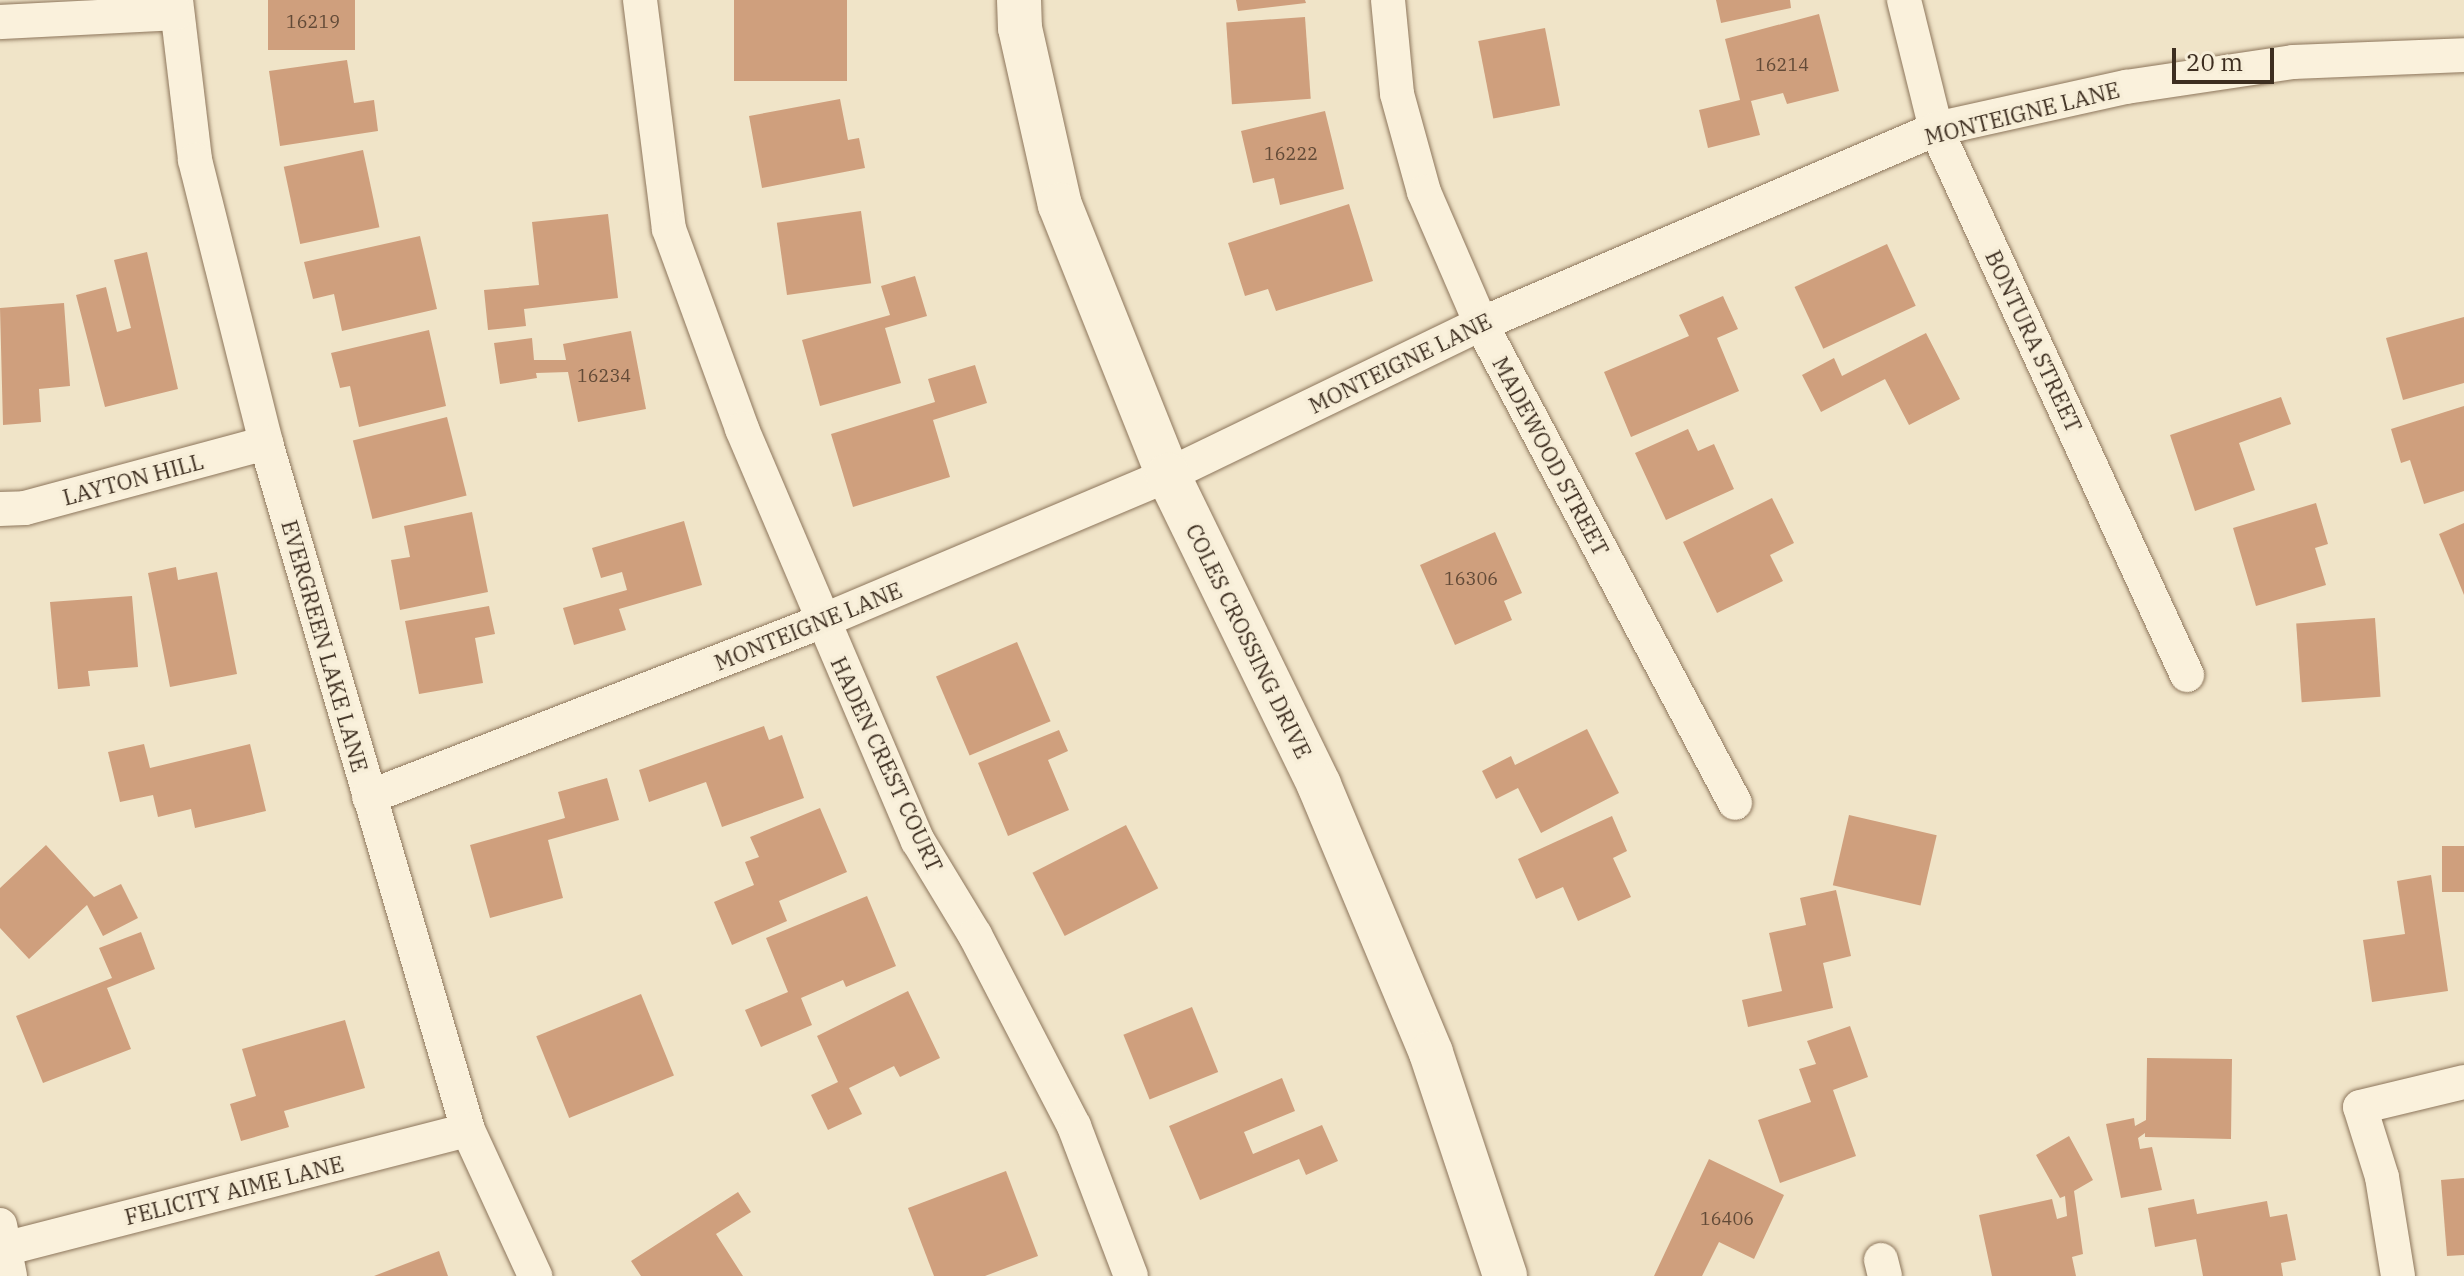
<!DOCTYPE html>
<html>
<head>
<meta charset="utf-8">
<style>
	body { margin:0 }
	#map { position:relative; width:2464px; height:1276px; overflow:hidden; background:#f0e4c8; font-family:"IBM Plex Serif",serif }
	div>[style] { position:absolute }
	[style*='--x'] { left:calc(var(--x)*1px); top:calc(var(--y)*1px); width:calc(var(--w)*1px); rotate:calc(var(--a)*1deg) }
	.building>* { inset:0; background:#cf9f7d; transform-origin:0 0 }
	.roads { filter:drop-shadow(0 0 2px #8d765c) drop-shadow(0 0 2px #8d765c) }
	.street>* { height:34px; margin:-17px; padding:0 17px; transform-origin:17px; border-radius:17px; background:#faf1dc }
	.secondary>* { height:44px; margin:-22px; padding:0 22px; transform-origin:22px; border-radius:22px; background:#faf1dc }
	span { translate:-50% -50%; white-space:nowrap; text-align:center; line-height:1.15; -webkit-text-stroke:7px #f7eed8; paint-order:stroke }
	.number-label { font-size:18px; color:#624a37 }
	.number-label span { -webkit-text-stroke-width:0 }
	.street-label { font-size:22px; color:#3d2e20 }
	.scale { position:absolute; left:2172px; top:48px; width:102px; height:36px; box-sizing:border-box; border:4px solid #3d2e20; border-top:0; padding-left:10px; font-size:24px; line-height:28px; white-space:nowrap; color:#3d2e20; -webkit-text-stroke:6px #f7eed8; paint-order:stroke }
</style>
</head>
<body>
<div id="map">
	<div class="building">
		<div style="left:268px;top:0;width:87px;height:50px"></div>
		<div style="left:734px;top:0;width:113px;height:81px"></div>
		<div style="clip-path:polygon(1236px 0,1305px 0,1306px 3px,1238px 11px)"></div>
		<div style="clip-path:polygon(1716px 0,1790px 0,1791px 8px,1721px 23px)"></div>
		<div style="clip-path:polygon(1819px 14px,1839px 91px,1787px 104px,1783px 93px,1751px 101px,1760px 135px,1708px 148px,1699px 110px,1740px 100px,1725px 39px)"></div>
		<div style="left:1305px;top:17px;width:82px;height:79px;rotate:86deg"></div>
		<div style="left:1545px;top:28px;width:79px;height:68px;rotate:79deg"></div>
		<div style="clip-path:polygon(347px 60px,354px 103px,374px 100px,378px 131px,280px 146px,269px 71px)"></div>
		<div style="clip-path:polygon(840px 99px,848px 140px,859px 138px,865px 168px,762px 188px,749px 116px)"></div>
		<div style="clip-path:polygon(1325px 111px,1344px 189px,1280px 205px,1274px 178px,1253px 183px,1241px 131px)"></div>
		<div style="left:363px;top:150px;width:79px;height:81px;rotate:78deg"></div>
		<div style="clip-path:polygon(1349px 204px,1373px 281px,1276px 311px,1268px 289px,1245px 296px,1228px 243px)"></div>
		<div style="left:861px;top:211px;width:73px;height:85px;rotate:82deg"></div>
		<div style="clip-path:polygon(608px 214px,618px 298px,524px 309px,526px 326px,488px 330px,484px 290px,539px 285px,532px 222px)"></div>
		<div style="clip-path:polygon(420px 236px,437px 309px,342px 331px,334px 294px,313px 299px,304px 262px)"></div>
		<div style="left:1887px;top:244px;width:68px;height:102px;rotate:65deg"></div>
		<div style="clip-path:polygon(147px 252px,178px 389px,105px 407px,76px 295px,106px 287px,117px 332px,131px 328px,114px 260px)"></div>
		<div style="clip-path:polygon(915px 276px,927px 316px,885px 328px,901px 383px,820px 406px,802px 340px,890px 315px,881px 286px)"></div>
		<div style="clip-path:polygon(1723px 296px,1738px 329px,1717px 338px,1739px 391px,1631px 437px,1604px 372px,1689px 336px,1679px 315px)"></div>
		<div style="clip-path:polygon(64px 303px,70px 386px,39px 389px,41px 422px,3px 425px,0 308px)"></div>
		<div style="clip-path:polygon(2464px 317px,2464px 383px,2403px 400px,2386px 338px)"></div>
		<div style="clip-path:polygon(429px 330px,446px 406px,359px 427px,350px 386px,340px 388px,331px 353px)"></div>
		<div style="clip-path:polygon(631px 331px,646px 409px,578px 422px,568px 372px,536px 373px,537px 378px,500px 384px,494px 343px,532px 338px,534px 360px,566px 360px,563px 344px)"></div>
		<div style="clip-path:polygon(1926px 333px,1960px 399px,1909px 425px,1885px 379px,1821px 412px,1802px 375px,1834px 358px,1842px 376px)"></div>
		<div style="clip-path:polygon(975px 365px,987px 403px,933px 420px,950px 477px,853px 507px,831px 434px,935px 402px,928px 379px)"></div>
		<div style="clip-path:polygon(2281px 397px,2291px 424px,2239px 443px,2255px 490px,2195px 511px,2170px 435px)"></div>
		<div style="clip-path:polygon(2464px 406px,2464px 491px,2424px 504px,2410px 460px,2401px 463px,2391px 429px)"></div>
		<div style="left:447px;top:417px;width:81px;height:97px;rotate:76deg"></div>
		<div style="clip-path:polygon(1688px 429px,1698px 451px,1714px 444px,1734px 489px,1666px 520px,1635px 453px)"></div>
		<div style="clip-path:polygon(1772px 498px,1794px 543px,1770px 555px,1783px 581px,1717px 613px,1683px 542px)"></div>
		<div style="clip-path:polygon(2316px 503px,2328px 544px,2315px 548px,2326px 585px,2256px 606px,2233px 528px)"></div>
		<div style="clip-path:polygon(472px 512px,488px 592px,400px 610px,391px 560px,410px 557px,404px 526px)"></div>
		<div style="clip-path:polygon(684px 521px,702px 585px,619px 609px,626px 630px,574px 645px,563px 608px,627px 590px,622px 572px,601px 578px,592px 548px)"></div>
		<div style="clip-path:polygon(2464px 523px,2464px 595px,2439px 534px)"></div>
		<div style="clip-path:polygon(1495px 532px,1522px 593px,1504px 601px,1512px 620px,1455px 645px,1420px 565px)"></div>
		<div style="clip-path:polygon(176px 567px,178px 580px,217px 572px,237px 674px,170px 687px,148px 573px)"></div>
		<div style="clip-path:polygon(132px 596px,138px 667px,88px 671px,90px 686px,58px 689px,50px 602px)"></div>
		<div style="clip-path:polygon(489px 606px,495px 634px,475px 638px,483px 683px,419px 694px,405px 621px)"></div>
		<div style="left:2375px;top:618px;width:79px;height:79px;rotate:86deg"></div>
		<div style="left:1017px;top:642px;width:86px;height:88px;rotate:67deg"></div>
		<div style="clip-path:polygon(764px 726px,769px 740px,782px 735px,804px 798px,722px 827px,706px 782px,649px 802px,639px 770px)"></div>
		<div style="clip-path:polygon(1587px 729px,1619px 793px,1541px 833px,1518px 788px,1496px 799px,1482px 771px,1511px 756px,1515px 765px)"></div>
		<div style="clip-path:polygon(1059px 730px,1068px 751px,1048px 760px,1069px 810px,1008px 836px,978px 763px)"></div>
		<div style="clip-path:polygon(144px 744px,150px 768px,250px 744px,266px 811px,195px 828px,191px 809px,158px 817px,153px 795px,120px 802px,108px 752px)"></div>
		<div style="clip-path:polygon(607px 778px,619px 820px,548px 840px,563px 898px,490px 918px,470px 845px,565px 818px,558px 792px)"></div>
		<div style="clip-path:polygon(820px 808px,847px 872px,779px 901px,787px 921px,732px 945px,714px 902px,754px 885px,745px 862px,759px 857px,750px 837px)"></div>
		<div style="left:1849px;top:815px;width:90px;height:72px;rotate:13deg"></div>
		<div style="clip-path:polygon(1612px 816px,1627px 851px,1613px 858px,1631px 897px,1578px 921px,1563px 887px,1536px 899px,1518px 859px)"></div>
		<div style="left:1126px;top:825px;width:71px;height:105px;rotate:63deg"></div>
		<div style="clip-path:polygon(46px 845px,94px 897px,121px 884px,138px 918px,103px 936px,87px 905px,29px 959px,0 928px,0 888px)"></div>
		<div style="left:2464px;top:846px;width:46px;height:22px;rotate:90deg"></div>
		<div style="clip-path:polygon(2431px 875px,2448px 991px,2372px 1002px,2363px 940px,2405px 934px,2397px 881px)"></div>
		<div style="clip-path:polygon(1836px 890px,1851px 956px,1823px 963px,1833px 1008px,1748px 1027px,1742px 1000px,1782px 991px,1769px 933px,1806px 925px,1800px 898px)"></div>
		<div style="clip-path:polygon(867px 896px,896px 966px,846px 987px,843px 980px,801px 998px,812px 1025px,761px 1047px,745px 1010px,788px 992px,766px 938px)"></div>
		<div style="clip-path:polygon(141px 932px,155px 969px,107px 988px,131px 1049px,43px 1083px,16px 1016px,112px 978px,99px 948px)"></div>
		<div style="clip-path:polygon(908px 991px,940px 1058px,900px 1077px,894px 1066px,849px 1088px,862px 1114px,828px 1130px,811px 1095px,838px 1082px,817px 1036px)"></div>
		<div style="left:641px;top:994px;width:88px;height:113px;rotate:68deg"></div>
		<div style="left:1192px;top:1007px;width:70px;height:74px;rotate:68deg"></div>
		<div style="clip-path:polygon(345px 1020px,365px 1088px,284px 1111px,289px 1127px,241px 1141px,230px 1104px,256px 1096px,242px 1049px)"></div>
		<div style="clip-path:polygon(1850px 1026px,1868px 1077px,1833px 1090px,1856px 1156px,1780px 1183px,1758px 1120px,1811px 1102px,1799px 1069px,1816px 1064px,1807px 1041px)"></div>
		<div style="clip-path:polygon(2147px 1058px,2232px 1059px,2231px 1139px,2145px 1137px,2145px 1133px,2138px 1138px,2140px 1149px,2152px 1147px,2162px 1190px,2121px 1198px,2106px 1124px,2134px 1118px,2135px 1126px,2146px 1120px)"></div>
		<div style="clip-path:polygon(1282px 1078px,1295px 1111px,1244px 1132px,1253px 1154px,1322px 1125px,1338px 1161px,1306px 1175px,1299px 1159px,1200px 1200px,1169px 1126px)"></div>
		<div style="clip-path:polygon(2069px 1136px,2093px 1180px,2074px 1191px,2083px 1254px,2072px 1257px,2076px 1276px,1992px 1276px,1979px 1215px,2052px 1199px,2057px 1219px,2067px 1216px,2065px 1196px,2060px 1198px,2036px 1155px)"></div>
		<div style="clip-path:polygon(1709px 1159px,1784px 1195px,1754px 1259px,1719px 1242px,1702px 1276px,1654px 1276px)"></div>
		<div style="clip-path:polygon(1006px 1171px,1038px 1256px,985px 1276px,934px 1276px,908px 1208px)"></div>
		<div style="clip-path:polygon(2464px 1178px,2464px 1255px,2447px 1256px,2441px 1180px)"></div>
		<div style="clip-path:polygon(738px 1192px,751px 1212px,716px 1234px,743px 1276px,641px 1276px,631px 1261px)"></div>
		<div style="clip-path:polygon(2194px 1199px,2197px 1214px,2267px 1201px,2270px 1217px,2287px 1214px,2296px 1260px,2281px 1263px,2283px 1276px,2203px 1276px,2196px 1239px,2155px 1247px,2148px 1208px)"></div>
		<div style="clip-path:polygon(439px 1251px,448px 1276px,374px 1276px)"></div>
	</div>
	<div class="roads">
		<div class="street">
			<div style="--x:176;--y:0;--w:161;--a:83.2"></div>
			<div style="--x:195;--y:160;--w:292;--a:75.9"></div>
			<div style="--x:266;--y:443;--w:716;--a:73.61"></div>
			<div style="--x:468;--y:1130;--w:161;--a:65.3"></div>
			<div style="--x:640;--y:0;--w:231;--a:82.8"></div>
			<div style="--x:669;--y:229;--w:213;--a:69.9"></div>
			<div style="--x:742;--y:429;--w:448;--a:66.9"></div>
			<div style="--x:918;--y:841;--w:110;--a:58.8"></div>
			<div style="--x:975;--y:935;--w:215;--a:62.6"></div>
			<div style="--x:1074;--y:1126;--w:160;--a:69.2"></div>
			<div style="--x:1388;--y:0;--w:94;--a:84.5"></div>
			<div style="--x:1397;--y:94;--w:102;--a:74.6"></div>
			<div style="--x:1424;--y:192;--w:144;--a:66.6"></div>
			<div style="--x:1481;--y:324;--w:542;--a:62.06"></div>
			<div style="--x:1904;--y:0;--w:133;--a:76.1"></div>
			<div style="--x:1936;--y:129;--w:601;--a:65.31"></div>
			<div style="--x:0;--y:22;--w:176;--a:-2.9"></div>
			<div style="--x:0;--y:509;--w:25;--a:-2"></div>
			<div style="--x:25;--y:508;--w:250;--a:-15.1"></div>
			<div style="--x:369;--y:797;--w:484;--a:-21.2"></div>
			<div style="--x:820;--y:622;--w:378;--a:-22.9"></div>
			<div style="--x:1168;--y:475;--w:348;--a:-25.8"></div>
			<div style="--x:1481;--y:324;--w:495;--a:-23.2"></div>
			<div style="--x:1936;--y:129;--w:195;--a:-12.5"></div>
			<div style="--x:2126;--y:87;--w:169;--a:-8.5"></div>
			<div style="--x:2293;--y:62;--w:171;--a:-2.3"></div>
			<div style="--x:0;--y:1225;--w:52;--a:78.9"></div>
			<div style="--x:0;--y:1250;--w:483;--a:-14.4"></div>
			<div style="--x:1881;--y:1260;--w:16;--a:76"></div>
			<div style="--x:2398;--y:1276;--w:100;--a:-99.2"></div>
			<div style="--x:2382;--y:1177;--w:73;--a:-107.4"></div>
			<div style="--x:2360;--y:1107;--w:107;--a:-13.5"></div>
		</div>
		<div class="secondary">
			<div style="--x:1019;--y:0;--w:28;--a:88"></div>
			<div style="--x:1020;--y:28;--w:181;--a:77.3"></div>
			<div style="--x:1060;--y:205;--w:291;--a:68.2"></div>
			<div style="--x:1168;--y:475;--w:345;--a:64"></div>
			<div style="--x:1319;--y:785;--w:290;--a:67.3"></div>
			<div style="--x:1431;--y:1053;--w:235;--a:71.6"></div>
		</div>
	</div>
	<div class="number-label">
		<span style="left:313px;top:22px">16219</span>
		<span style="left:1782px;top:65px">16214</span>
		<span style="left:1291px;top:154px">16222</span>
		<span style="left:604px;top:376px">16234</span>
		<span style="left:1471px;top:579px">16306</span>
		<span style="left:1727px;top:1219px">16406</span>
	</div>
	<div class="street-label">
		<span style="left:2022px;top:113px;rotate:-14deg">MONTEIGNE LANE</span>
		<span style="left:2034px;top:341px;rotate:65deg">BONTURA STREET</span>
		<span style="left:1400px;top:363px;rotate:-26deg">MONTEIGNE LANE</span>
		<span style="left:1551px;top:456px;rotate:62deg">MADEWOOD STREET</span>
		<span style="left:133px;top:479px;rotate:-15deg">LAYTON HILL</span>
		<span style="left:808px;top:626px;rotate:-22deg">MONTEIGNE LANE</span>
		<span style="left:1249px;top:641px;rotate:64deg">COLES CROSSING DRIVE</span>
		<span style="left:325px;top:646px;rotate:74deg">EVERGREEN LAKE LANE</span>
		<span style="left:887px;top:764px;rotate:65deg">HADEN CREST COURT</span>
		<span style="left:234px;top:1190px;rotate:-14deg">FELICITY AIME LANE</span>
	</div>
	<div class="scale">20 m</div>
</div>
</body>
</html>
